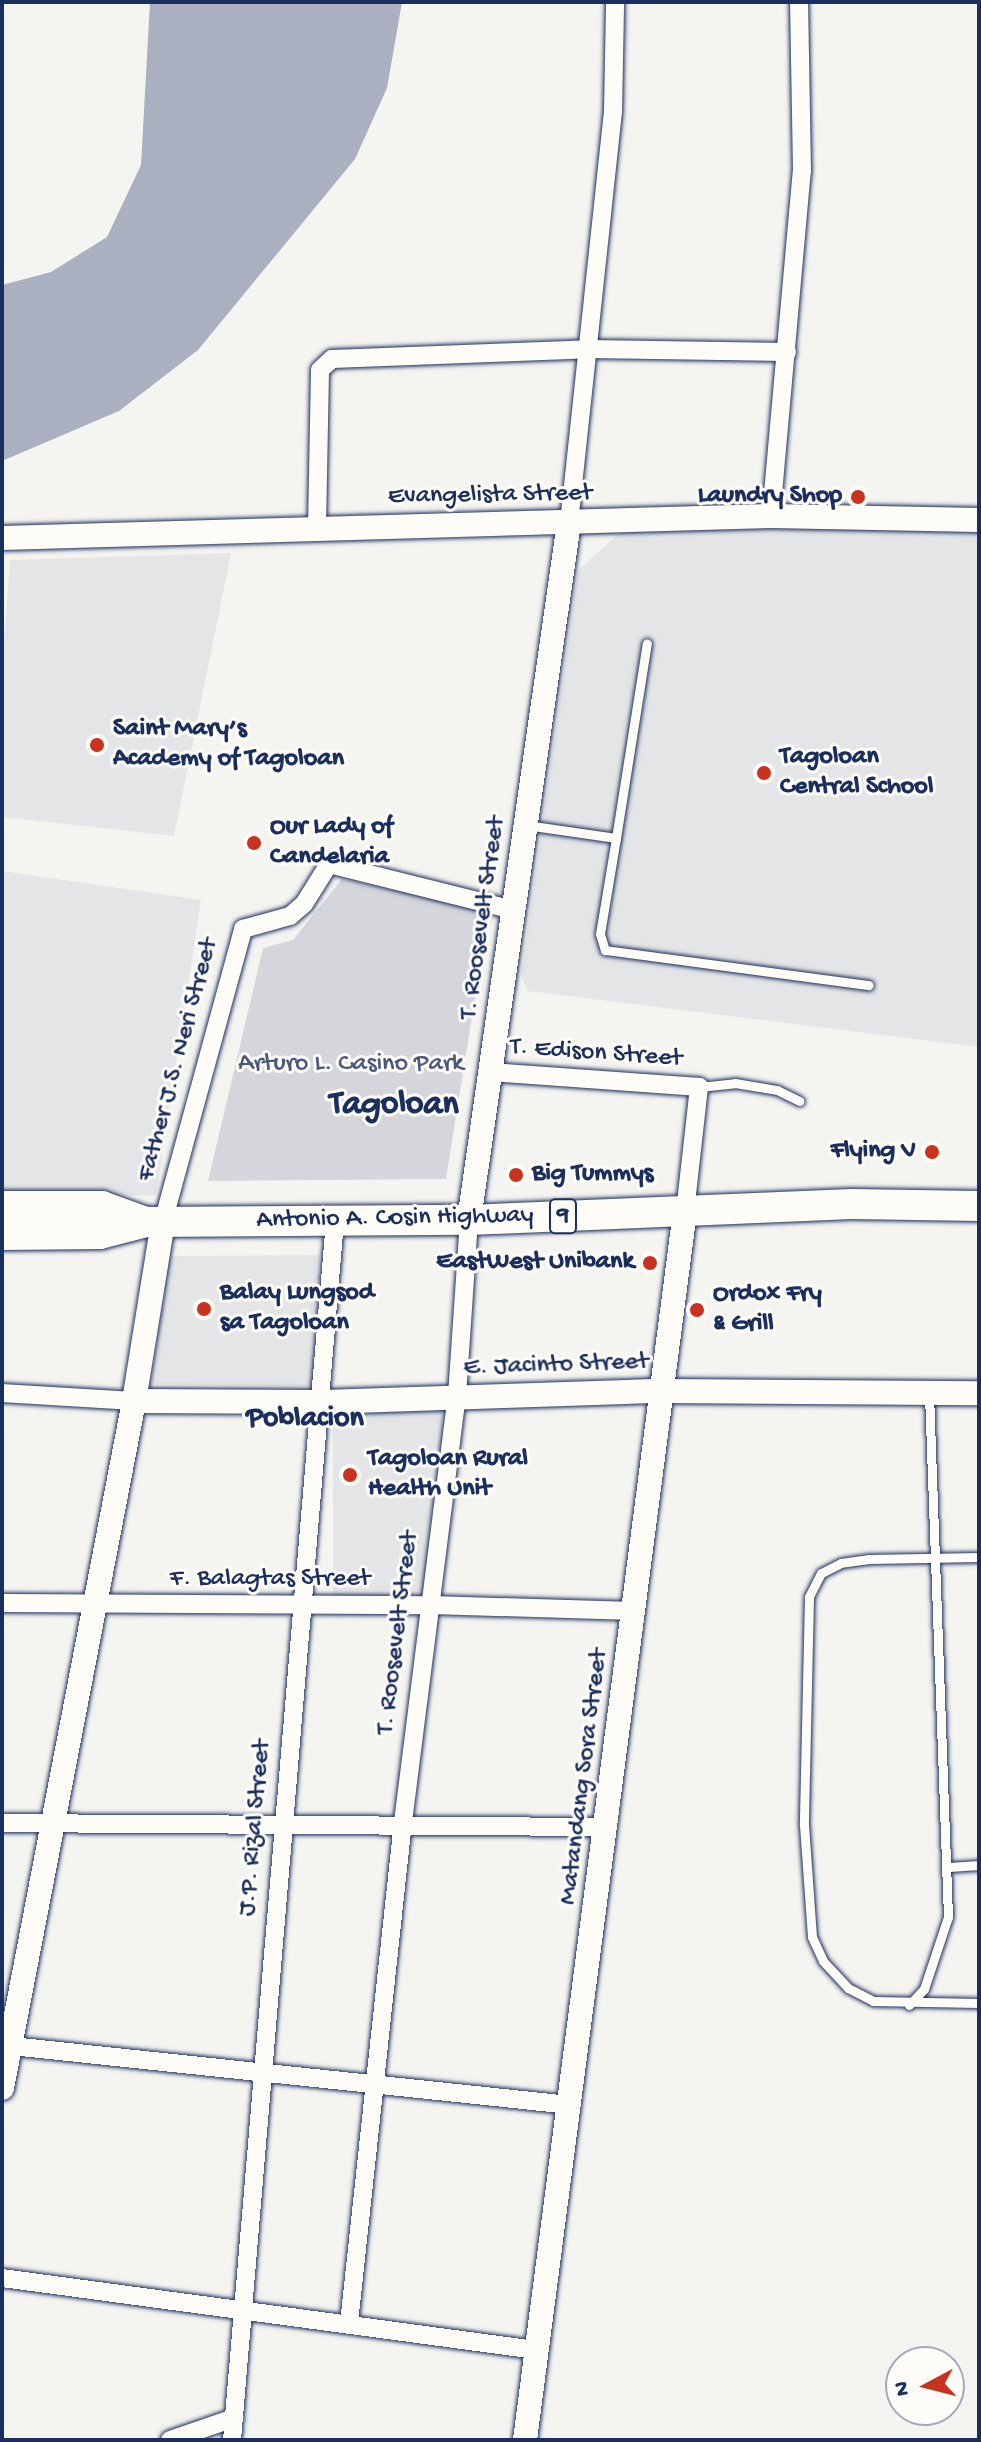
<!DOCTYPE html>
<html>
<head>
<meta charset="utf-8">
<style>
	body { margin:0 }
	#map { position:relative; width:981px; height:2442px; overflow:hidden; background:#f4f4f1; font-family:"Gochi Hand",sans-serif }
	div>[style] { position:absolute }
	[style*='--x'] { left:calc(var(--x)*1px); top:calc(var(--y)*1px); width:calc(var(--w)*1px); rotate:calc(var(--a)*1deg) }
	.built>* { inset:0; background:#e4e5e6; transform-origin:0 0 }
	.green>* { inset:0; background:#d4d6db }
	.water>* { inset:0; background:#aab0bf }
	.roads { filter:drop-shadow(0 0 2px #1b2f5e) drop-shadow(0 0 2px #1b2f5e) }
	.service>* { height:9px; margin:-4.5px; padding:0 4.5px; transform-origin:4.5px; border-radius:4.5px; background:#fdfcf7 }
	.minor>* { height:18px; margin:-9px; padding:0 9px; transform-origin:9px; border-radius:9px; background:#fdfcf7 }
	.tertiary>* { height:24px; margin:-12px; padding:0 12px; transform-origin:12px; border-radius:12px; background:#fdfcf7 }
	.trunk>* { height:30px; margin:-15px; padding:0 15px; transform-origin:15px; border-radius:15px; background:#fdfcf7 }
	.dots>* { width:22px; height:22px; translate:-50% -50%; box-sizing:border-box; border:4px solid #fdfcf7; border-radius:50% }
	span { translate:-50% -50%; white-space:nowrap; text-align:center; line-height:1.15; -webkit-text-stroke:6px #fdfcf7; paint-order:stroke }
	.shield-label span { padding:2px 6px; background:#fdfcf7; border:2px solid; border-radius:6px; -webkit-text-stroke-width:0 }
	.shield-label { font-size:24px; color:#1b2f5e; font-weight:700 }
	.street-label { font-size:26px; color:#1b2f5e }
	.poi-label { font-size:26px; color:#1b2f5e; font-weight:700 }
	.right { translate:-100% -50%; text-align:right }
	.left { translate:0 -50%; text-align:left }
	.park-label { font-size:26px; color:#49597d }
	.quarter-label { font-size:30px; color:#1b2f5e; font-weight:700 }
	.district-label { font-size:34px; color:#1b2f5e; font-weight:700 }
	.frame { position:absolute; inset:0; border:4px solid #1b2f5e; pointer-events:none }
	.north { position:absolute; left:885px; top:2346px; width:80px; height:80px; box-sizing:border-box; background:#fdfcf7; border:2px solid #a3aaba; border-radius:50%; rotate:263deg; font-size:22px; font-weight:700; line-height:32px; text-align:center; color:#1b2f5e }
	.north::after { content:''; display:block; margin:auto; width:28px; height:36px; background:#c8321e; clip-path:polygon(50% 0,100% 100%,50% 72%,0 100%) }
</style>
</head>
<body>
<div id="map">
	<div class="built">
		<div style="clip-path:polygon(977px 524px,979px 1047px,528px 991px,521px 976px,578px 570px,621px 532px)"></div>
		<div style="clip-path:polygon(231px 553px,174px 836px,2px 817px,2px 673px,10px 560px)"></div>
		<div style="clip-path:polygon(2px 871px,201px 900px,156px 1195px,2px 1197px)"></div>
		<div style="clip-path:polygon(320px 1255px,315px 1386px,151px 1384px,170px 1256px)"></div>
		<div style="left:333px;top:1409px;width:109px;height:186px"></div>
	</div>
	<div class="green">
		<div style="clip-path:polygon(342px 879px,489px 910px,446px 1179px,208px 1181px,263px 948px,293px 940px)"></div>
	</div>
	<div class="water">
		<div style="clip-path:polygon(150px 2px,402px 2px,387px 88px,355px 159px,198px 350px,119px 411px,2px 461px,2px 285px,51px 272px,107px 237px,141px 165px)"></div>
	</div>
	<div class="roads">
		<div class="service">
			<div style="--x:526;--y:825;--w:91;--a:8.2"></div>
			<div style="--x:616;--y:838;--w:97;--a:99.5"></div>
			<div style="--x:600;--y:934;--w:17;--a:73"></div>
			<div style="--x:605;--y:950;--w:266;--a:7.6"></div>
			<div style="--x:616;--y:838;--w:197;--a:-81"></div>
			<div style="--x:699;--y:1087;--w:36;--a:-6"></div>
			<div style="--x:735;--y:1083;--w:43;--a:9.5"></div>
			<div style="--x:777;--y:1090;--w:25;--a:26"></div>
			<div style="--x:979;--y:1557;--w:110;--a:179"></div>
			<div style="--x:869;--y:1559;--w:28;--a:172"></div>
			<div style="--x:841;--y:1563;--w:22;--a:153"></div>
			<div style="--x:821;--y:1573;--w:27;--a:117"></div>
			<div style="--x:809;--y:1597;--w:228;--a:91.3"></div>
			<div style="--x:804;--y:1825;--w:112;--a:85.9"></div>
			<div style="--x:812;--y:1937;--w:26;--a:65"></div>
			<div style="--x:823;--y:1961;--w:37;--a:47"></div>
			<div style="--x:848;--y:1988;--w:28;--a:27"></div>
			<div style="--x:873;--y:2001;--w:106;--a:1.1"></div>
			<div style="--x:949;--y:1867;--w:30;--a:-4"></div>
			<div style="--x:909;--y:2005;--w:22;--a:-47"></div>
			<div style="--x:924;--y:1989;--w:76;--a:-71.6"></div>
			<div style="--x:948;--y:1917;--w:523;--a:-92.08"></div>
		</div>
		<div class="minor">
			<div style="--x:771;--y:516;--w:346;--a:-84.9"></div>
			<div style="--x:802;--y:171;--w:169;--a:-91"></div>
			<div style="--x:569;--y:523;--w:414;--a:-83.9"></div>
			<div style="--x:613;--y:111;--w:109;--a:-88.9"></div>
			<div style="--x:317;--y:527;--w:157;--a:-88.9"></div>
			<div style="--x:320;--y:370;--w:16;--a:-43"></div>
			<div style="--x:332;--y:359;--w:257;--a:-2.2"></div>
			<div style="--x:589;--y:349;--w:198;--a:0.9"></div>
			<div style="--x:490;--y:1072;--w:210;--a:4.1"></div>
			<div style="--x:699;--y:1087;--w:125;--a:96.4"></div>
			<div style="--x:163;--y:1222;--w:304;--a:-74.7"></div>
			<div style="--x:243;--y:929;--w:49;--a:-15.5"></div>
			<div style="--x:290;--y:916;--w:18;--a:-41"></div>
			<div style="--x:304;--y:904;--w:47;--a:-58"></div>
			<div style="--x:329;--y:864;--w:190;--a:14"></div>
			<div style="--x:2;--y:1393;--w:132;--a:3.5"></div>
			<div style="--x:2;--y:1603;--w:429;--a:0.3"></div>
			<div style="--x:431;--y:1605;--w:203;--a:1.7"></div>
			<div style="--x:2;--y:1823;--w:606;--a:0.38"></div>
			<div style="--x:2;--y:2045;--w:571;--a:6.03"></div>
			<div style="--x:2;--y:2278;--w:539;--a:7.68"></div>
			<div style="--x:349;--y:2323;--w:504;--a:-83.85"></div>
			<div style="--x:403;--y:1822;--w:429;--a:-82.8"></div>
			<div style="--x:457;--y:1396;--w:176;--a:-86.1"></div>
			<div style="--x:170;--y:2440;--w:68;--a:-19"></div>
			<div style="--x:232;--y:2440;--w:1223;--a:-85.17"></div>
		</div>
		<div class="tertiary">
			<div style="--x:2;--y:538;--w:769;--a:-1.64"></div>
			<div style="--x:771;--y:516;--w:208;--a:1.1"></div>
			<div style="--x:469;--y:1220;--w:704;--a:-81.84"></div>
			<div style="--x:134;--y:1401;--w:189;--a:0.3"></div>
			<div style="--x:323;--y:1402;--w:337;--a:-1.9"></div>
			<div style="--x:660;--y:1391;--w:319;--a:0.4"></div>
			<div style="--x:2;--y:2088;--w:700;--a:-79.12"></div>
			<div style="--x:134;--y:1401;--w:181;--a:-80.8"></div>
			<div style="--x:525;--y:2440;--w:1239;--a:-82.58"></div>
		</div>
		<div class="trunk">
			<div style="--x:2;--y:1206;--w:100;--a:0"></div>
			<div style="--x:102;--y:1206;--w:47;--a:20"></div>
			<div style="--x:2;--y:1235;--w:98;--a:-0.6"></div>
			<div style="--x:100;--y:1234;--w:48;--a:-14.6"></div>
			<div style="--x:146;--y:1222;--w:323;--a:-0.4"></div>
			<div style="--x:469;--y:1220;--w:383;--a:-2.4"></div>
			<div style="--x:852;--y:1204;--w:127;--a:0.9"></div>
		</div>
	</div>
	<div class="dots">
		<div style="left:858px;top:497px;background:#c8321e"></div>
		<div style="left:97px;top:745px;background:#c8321e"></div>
		<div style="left:764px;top:773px;background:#c8321e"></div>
		<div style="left:254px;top:843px;background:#c8321e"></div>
		<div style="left:932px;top:1152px;background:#c8321e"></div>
		<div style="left:516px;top:1175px;background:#c8321e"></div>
		<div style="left:650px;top:1263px;background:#c8321e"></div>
		<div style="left:204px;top:1309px;background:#c8321e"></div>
		<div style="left:697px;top:1310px;background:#c8321e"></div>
		<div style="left:350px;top:1475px;background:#c8321e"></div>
	</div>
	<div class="shield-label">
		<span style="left:563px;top:1216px">9</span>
	</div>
	<div class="street-label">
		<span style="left:490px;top:496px;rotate:-1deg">Evangelista Street</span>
		<span style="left:484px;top:918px;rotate:-82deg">T. Roosevelt Street</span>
		<span style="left:596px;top:1054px;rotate:4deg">T. Edison Street</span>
		<span style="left:179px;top:1060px;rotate:-75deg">Father J.S. Neri Street</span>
		<span style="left:395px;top:1219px;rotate:-1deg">Antonio A. Cosin Highway</span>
		<span style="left:556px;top:1366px;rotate:-2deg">E. Jacinto Street</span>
		<span style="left:270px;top:1580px">F. Balagtas Street</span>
		<span style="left:399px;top:1633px;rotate:-83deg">T. Roosevelt Street</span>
		<span style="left:585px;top:1777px;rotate:-83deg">Matandang Sora Street</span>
		<span style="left:256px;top:1828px;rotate:-85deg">J.P. Rizal Street</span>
	</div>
	<div class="poi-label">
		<span class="right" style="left:842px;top:497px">Laundry Shop</span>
		<span class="left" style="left:113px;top:745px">Saint Mary’s<br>Academy of Tagoloan</span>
		<span class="left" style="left:780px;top:773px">Tagoloan<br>Central School</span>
		<span class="left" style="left:270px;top:843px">Our Lady of<br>Candelaria</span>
		<span class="right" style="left:916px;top:1152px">Flying V</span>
		<span class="left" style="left:532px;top:1175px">Big Tummys</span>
		<span class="right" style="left:634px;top:1263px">EastWest Unibank</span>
		<span class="left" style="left:220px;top:1309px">Balay Lungsod<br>sa Tagoloan</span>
		<span class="left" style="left:713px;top:1310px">Ordox Fry<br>&amp; Grill</span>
		<span class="left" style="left:368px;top:1475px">Tagoloan Rural<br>Health Unit</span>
	</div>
	<div class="park-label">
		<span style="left:351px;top:1065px">Arturo L. Casino Park</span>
	</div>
	<div class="quarter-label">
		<span style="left:305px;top:1420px">Poblacion</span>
	</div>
	<div class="district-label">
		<span style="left:394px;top:1107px">Tagoloan</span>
	</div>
	<div class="frame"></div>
	<div class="north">N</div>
</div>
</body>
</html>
